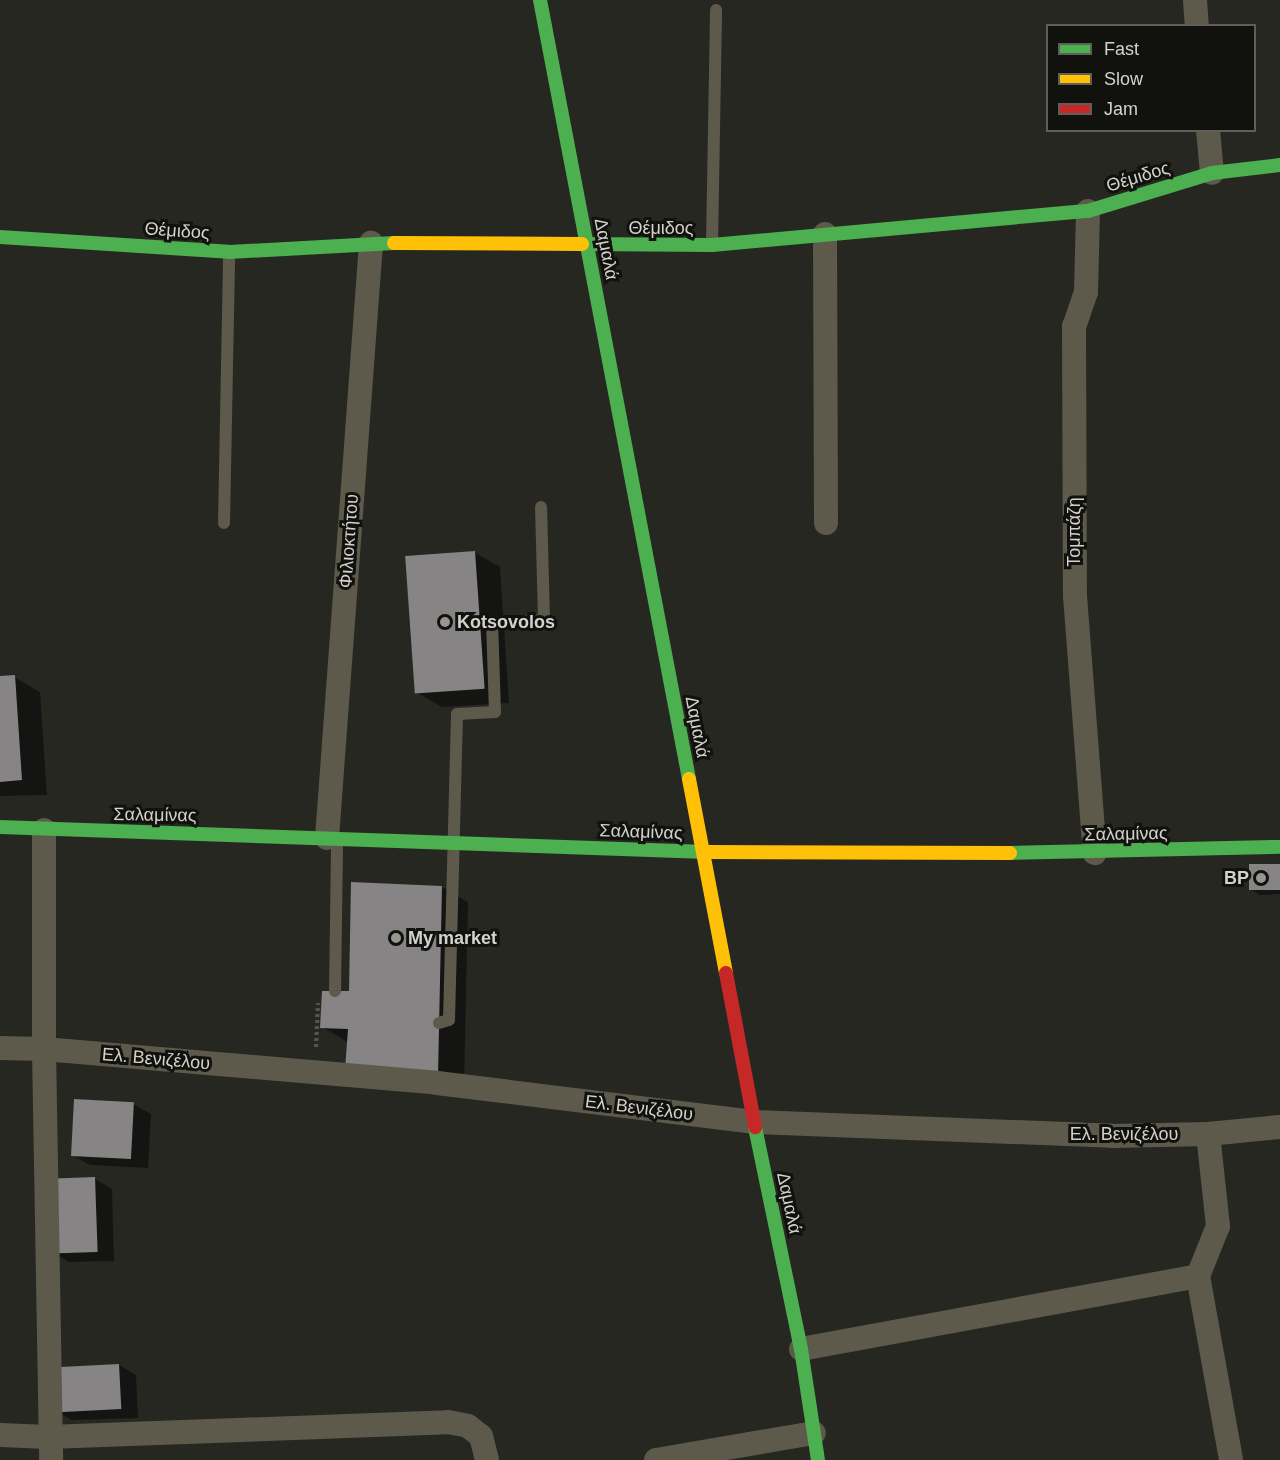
<!DOCTYPE html>
<html>
<head>
<meta charset="utf-8">
<style>
	body { margin:0 }
	#map { position:relative; width:1280px; height:1460px; overflow:hidden; background:#272722; font-family:Arial,sans-serif }
	div>[style] { position:absolute }
	[style*='--x'] { left:calc(var(--x)*1px); top:calc(var(--y)*1px); width:calc(var(--w)*1px); rotate:calc(var(--a)*1deg) }
	.shadow>* { inset:0; background:#0007 }
	.building>* { inset:0; background:#868484; transform-origin:0 0 }
	.path>* { height:4px; margin-top:-2px; transform-origin:0; background:repeating-linear-gradient(90deg,#57554a 0 3px,transparent 0 6px) }
	.lane>* { height:12px; margin:-6px; padding:0 6px; transform-origin:6px; border-radius:6px; background:#5d5a4c }
	.street>* { height:24px; margin:-12px; padding:0 12px; transform-origin:12px; border-radius:12px; background:#5d5a4c }
	.fast>* { height:14px; margin:-7px; padding:0 7px; transform-origin:7px; border-radius:7px; background:#4caf50 }
	.slow>* { height:14px; margin:-7px; padding:0 7px; transform-origin:7px; border-radius:7px; background:#ffc107 }
	.jam>* { height:14px; margin:-7px; padding:0 7px; transform-origin:7px; border-radius:7px; background:#c62828 }
	.dots>* { width:16px; height:16px; translate:-50% -50%; box-sizing:border-box; border:3px solid #11110d; border-radius:50% }
	span { translate:-50% -50%; white-space:nowrap; text-align:center; line-height:1.15; -webkit-text-stroke:6px #11110d; paint-order:stroke }
	.street-label { font-size:18px; color:#d3d2cd }
	.poi-label { font-size:18px; color:#d3d2cd; font-weight:700 }
	.left { translate:0 -50%; text-align:left }
	.right { translate:-100% -50%; text-align:right }
	.legend { position:absolute; left:1046px; top:24px; width:210px; height:108px; box-sizing:border-box; background:#11110d; border:2px solid #5f5e5a; margin:0; padding:8px 10px; list-style:none; font-size:18px; color:#d3d2cd }
	.legend li { display:flex; align-items:center; gap:12px; height:30px }
	.legend b { width:30px; border:2px solid #5f5e5a }
</style>
</head>
<body>
<div id="map">
	<div class="shadow">
		<div style="clip-path:polygon(474px 552px,500px 567px,509px 703px,442px 707px,416px 692px)"></div>
		<div style="clip-path:polygon(14px 677px,40px 692px,47px 795px,0 796px,0 678px)"></div>
		<div style="clip-path:polygon(1280px 866px,1280px 894px,1260px 895px,1251px 890px)"></div>
		<div style="clip-path:polygon(442px 887px,468px 902px,464px 1091px,349px 1043px,322px 1027px)"></div>
		<div style="clip-path:polygon(133px 1104px,151px 1114px,148px 1168px,90px 1165px,72px 1155px)"></div>
		<div style="clip-path:polygon(95px 1179px,112px 1189px,114px 1261px,69px 1262px,52px 1252px)"></div>
		<div style="clip-path:polygon(119px 1365px,136px 1375px,138px 1418px,72px 1420px,54px 1410px)"></div>
	</div>
	<div class="building">
		<div style="left:475px;top:551px;width:138px;height:70px;rotate:86deg"></div>
		<div style="clip-path:polygon(15px 675px,22px 780px,0 782px,0 676px)"></div>
		<div style="left:1280px;top:864px;width:26px;height:31px;rotate:90deg"></div>
		<div style="clip-path:polygon(351px 882px,442px 886px,438px 1077px,345px 1069px,348px 1029px,320px 1028px,322px 991px,349px 991px)"></div>
		<div style="left:74px;top:1099px;width:60px;height:57px;rotate:3deg"></div>
		<div style="left:95px;top:1177px;width:75px;height:47px;rotate:88deg"></div>
		<div style="left:119px;top:1364px;width:45px;height:68px;rotate:87deg"></div>
	</div>
	<div class="path">
		<div style="--x:316;--y:1047;--w:44;--a:-87.4"></div>
	</div>
	<div class="lane">
		<div style="--x:712;--y:244;--w:234;--a:-89"></div>
		<div style="--x:224;--y:523;--w:269;--a:-88.9"></div>
		<div style="--x:335;--y:991;--w:151;--a:-89.2"></div>
		<div style="--x:439;--y:1023;--w:10;--a:-17"></div>
		<div style="--x:449;--y:1020;--w:306;--a:-88.5"></div>
		<div style="--x:457;--y:714;--w:38;--a:-3"></div>
		<div style="--x:495;--y:712;--w:89;--a:-91.9"></div>
		<div style="--x:492;--y:623;--w:52;--a:-3.3"></div>
		<div style="--x:544;--y:620;--w:113;--a:-91.5"></div>
	</div>
	<div class="street">
		<div style="--x:1195;--y:0;--w:26;--a:86"></div>
		<div style="--x:1208;--y:130;--w:43;--a:84.7"></div>
		<div style="--x:1088;--y:211;--w:81;--a:91.4"></div>
		<div style="--x:1086;--y:292;--w:36;--a:109"></div>
		<div style="--x:1074;--y:326;--w:270;--a:89.8"></div>
		<div style="--x:1075;--y:596;--w:258;--a:85.6"></div>
		<div style="--x:825;--y:234;--w:289;--a:89.8"></div>
		<div style="--x:44;--y:830;--w:219;--a:90"></div>
		<div style="--x:44;--y:1049;--w:411;--a:89"></div>
		<div style="--x:327;--y:838;--w:597;--a:-85.77"></div>
		<div style="--x:0;--y:1048;--w:44;--a:1.3"></div>
		<div style="--x:44;--y:1049;--w:394;--a:4.9"></div>
		<div style="--x:437;--y:1083;--w:319;--a:7"></div>
		<div style="--x:754;--y:1122;--w:359;--a:2.2"></div>
		<div style="--x:1113;--y:1136;--w:95;--a:-1.2"></div>
		<div style="--x:1208;--y:1134;--w:72;--a:-5.6"></div>
		<div style="--x:1208;--y:1134;--w:93;--a:83.8"></div>
		<div style="--x:1218;--y:1226;--w:54;--a:111.8"></div>
		<div style="--x:1198;--y:1276;--w:187;--a:79.8"></div>
		<div style="--x:801;--y:1349;--w:404;--a:-10.4"></div>
		<div style="--x:0;--y:1435;--w:48;--a:2.4"></div>
		<div style="--x:48;--y:1437;--w:400;--a:-2.1"></div>
		<div style="--x:448;--y:1422;--w:20;--a:11"></div>
		<div style="--x:468;--y:1426;--w:16;--a:38"></div>
		<div style="--x:481;--y:1436;--w:25;--a:76"></div>
		<div style="--x:656;--y:1460;--w:160;--a:-9.7"></div>
	</div>
	<div class="fast">
		<div style="--x:540;--y:0;--w:793;--a:79.17"></div>
		<div style="--x:0;--y:237;--w:229;--a:3.7"></div>
		<div style="--x:229;--y:252;--w:165;--a:-3.1"></div>
		<div style="--x:582;--y:244;--w:130;--a:0.4"></div>
		<div style="--x:712;--y:245;--w:378;--a:-5.2"></div>
		<div style="--x:1088;--y:211;--w:130;--a:-17"></div>
		<div style="--x:1212;--y:173;--w:68;--a:-6.7"></div>
		<div style="--x:0;--y:827;--w:707;--a:2.03"></div>
		<div style="--x:1010;--y:853;--w:270;--a:-1.3"></div>
		<div style="--x:755;--y:1127;--w:227;--a:78.3"></div>
		<div style="--x:801;--y:1349;--w:112;--a:81.3"></div>
	</div>
	<div class="slow">
		<div style="--x:394;--y:243;--w:188;--a:0.3"></div>
		<div style="--x:689;--y:779;--w:197;--a:79.2"></div>
		<div style="--x:707;--y:852;--w:303;--a:0.2"></div>
	</div>
	<div class="jam">
		<div style="--x:726;--y:973;--w:157;--a:79.3"></div>
	</div>
	<div class="dots">
		<div style="left:445px;top:622px;background:#979691"></div>
		<div style="left:1261px;top:878px;background:#979691"></div>
		<div style="left:396px;top:938px;background:#979691"></div>
	</div>
	<div class="street-label">
		<span style="left:1138px;top:177px;rotate:-17deg">Θέμιδος</span>
		<span style="left:661px;top:228px">Θέμιδος</span>
		<span style="left:177px;top:231px;rotate:4deg">Θέμιδος</span>
		<span style="left:606px;top:249px;rotate:79deg">Δαμαλά</span>
		<span style="left:1074px;top:532px;rotate:-90deg">Τομπάζη</span>
		<span style="left:349px;top:541px;rotate:-86deg">Φιλιοκτήτου</span>
		<span style="left:697px;top:727px;rotate:79deg">Δαμαλά</span>
		<span style="left:155px;top:815px;rotate:1deg">Σαλαμίνας</span>
		<span style="left:641px;top:832px;rotate:2deg">Σαλαμίνας</span>
		<span style="left:1126px;top:834px;rotate:-1deg">Σαλαμίνας</span>
		<span style="left:156px;top:1059px;rotate:5deg">Ελ. Βενιζέλου</span>
		<span style="left:639px;top:1108px;rotate:7deg">Ελ. Βενιζέλου</span>
		<span style="left:1124px;top:1134px">Ελ. Βενιζέλου</span>
		<span style="left:789px;top:1203px;rotate:78deg">Δαμαλά</span>
	</div>
	<div class="poi-label">
		<span class="left" style="left:457px;top:622px">Kotsovolos</span>
		<span class="right" style="left:1249px;top:878px">BP</span>
		<span class="left" style="left:408px;top:938px">My market</span>
	</div>
	<ul class="legend">
	<li><b style="height:8px;background:#4caf50"></b>Fast</li>
	<li><b style="height:8px;background:#ffc107"></b>Slow</li>
	<li><b style="height:8px;background:#c62828"></b>Jam</li>
	</ul>
</div>
</body>
</html>
